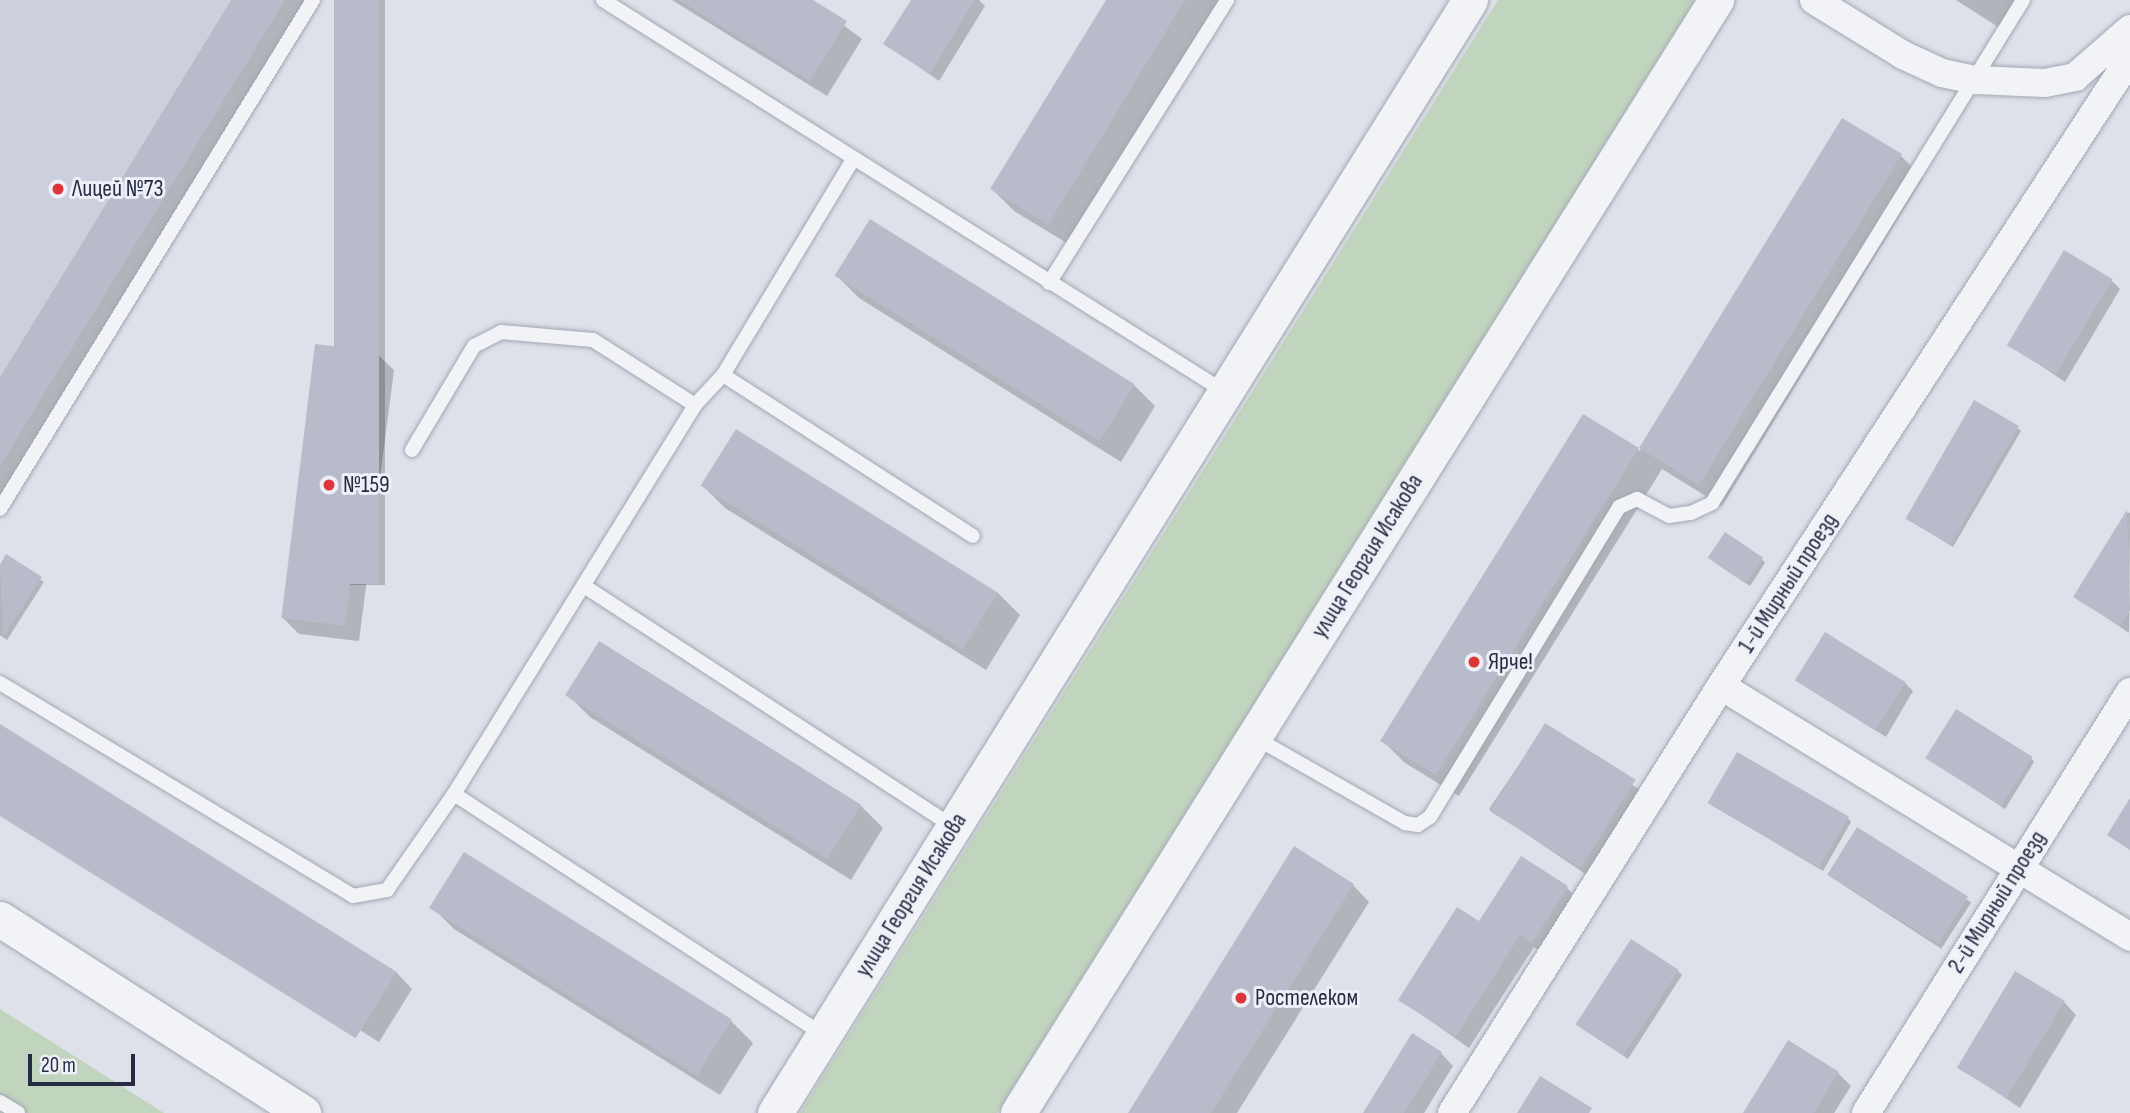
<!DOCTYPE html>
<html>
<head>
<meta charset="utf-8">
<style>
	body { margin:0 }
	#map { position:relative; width:2130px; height:1113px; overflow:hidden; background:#dee1e9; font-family:"Sofia Sans Condensed",sans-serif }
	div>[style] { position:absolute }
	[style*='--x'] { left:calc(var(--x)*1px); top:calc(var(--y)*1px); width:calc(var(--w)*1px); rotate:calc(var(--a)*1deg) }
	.built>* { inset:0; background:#ccd0dc }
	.green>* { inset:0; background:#c1d4be }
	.shadow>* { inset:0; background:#0003; transform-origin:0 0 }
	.building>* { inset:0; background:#b8bcca; transform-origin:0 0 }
	.roads { filter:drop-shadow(0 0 2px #a3a7b4) drop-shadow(0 0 2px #a3a7b4) }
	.service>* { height:14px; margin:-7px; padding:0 7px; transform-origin:7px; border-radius:7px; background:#f1f3f7 }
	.minor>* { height:28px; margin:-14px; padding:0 14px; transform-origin:14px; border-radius:14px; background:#f1f3f7 }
	.tertiary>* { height:35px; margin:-17.5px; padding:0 17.5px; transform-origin:17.5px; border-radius:17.5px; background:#f1f3f7 }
	.dots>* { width:19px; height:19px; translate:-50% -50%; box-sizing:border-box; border:4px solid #eef0f7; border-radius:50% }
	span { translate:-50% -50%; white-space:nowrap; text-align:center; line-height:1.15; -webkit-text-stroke:6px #eef0f7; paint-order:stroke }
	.poi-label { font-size:24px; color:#262c42 }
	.left { translate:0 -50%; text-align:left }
	.street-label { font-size:24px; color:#262c42 }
	.scale { position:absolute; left:28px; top:1054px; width:107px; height:32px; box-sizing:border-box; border:4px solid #262c42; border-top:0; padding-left:9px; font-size:21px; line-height:24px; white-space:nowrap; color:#262c42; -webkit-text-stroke:5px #eef0f7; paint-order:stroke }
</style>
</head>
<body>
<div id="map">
	<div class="built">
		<div style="clip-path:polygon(0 0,231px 0,0 377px)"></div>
	</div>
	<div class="green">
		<div style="clip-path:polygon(1498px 0,1695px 0,997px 1113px,800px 1113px)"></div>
		<div style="clip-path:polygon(0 1009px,164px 1113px,0 1113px)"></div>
	</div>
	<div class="shadow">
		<div style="clip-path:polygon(233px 0,311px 0,0 509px,0 380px)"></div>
		<div style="left:336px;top:0;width:49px;height:585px"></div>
		<div style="clip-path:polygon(672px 0,810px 0,862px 39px,827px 96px)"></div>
		<div style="clip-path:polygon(913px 0,979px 0,985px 6px,939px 81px,886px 44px)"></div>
		<div style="clip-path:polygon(1108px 0,1220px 0,1070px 245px,1014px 211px,992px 189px)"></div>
		<div style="clip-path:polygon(1956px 0,2021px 0,2003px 30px)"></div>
		<div style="clip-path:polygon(1843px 120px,1901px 156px,1923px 178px,1722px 506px,1662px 469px,1459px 796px,1405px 763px,1382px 740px,1584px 416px,1640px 451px)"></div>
		<div style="clip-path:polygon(837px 276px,1133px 384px,1155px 406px,1121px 462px,859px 298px)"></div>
		<div style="clip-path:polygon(2111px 280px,2120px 289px,2065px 382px,2010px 345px)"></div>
		<div style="clip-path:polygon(377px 354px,394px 370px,359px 641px,299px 634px,282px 617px)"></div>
		<div style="clip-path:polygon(2018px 428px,2021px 431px,1953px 547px,1911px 521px)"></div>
		<div style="clip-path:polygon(703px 486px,998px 593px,1020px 615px,986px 670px,725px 508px)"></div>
		<div style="clip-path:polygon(2128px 512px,2130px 513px,2129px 633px,2076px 597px)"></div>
		<div style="clip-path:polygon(7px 557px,44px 582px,7px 640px,0 635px,0 568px)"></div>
		<div style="clip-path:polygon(1762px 559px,1765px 563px,1750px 586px,1714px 562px)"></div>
		<div style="clip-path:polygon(600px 643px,861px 806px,883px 828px,851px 880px,590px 717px,568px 695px)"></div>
		<div style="clip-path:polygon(1798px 681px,1905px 683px,1913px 691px,1886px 737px)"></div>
		<div style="clip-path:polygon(0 726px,396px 972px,412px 989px,379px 1042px,0 807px)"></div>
		<div style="left:1545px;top:726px;width:123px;height:100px;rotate:34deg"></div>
		<div style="clip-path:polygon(1927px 758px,2031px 758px,2034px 762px,2005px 809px)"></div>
		<div style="clip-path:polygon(1713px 806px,1848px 818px,1851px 822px,1823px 871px)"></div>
		<div style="left:1858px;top:829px;width:135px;height:55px;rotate:33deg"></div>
		<div style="clip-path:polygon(1353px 885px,1369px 902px,1237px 1113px,1130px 1113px)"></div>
		<div style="clip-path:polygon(1567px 888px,1579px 900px,1545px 954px,1534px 947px,1469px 1048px,1401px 1000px,1479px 924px)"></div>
		<div style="clip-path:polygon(432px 907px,731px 1021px,753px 1043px,720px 1095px,454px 929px)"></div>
		<div style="clip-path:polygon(1678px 971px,1682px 975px,1628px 1059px,1578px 1025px)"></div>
		<div style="clip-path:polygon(2064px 1002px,2076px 1015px,2020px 1108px,1960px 1067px)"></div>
		<div style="clip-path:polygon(1441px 1053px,1453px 1066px,1424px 1113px,1365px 1113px)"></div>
		<div style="clip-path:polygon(1838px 1073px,1851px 1086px,1834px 1113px,1745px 1113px)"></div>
	</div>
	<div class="building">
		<div style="clip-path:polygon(231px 0,285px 0,0 466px,0 377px)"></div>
		<div style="left:334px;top:0;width:45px;height:584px"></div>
		<div style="clip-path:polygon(679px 0,813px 0,847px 21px,810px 81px)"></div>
		<div style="clip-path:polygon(911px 0,975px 0,930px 74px,883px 44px)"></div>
		<div style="clip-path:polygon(1106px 0,1185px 0,1048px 225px,990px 189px)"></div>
		<div style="clip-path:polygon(1842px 118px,1902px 154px,1699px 485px,1639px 448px,1436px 775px,1380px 741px,1583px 414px,1639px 448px)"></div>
		<div style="left:870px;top:219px;width:312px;height:67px;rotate:32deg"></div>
		<div style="left:2064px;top:250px;width:57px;height:111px;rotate:31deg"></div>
		<div style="left:315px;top:344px;width:64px;height:276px;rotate:7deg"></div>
		<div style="left:1974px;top:400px;width:52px;height:137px;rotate:30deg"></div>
		<div style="left:736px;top:429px;width:309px;height:67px;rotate:32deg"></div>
		<div style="clip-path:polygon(2127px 510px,2130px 610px,2120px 626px,2073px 597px)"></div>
		<div style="left:1725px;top:532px;width:46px;height:31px;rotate:34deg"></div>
		<div style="clip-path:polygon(6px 554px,42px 577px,3px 637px,0 565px)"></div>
		<div style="left:1825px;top:632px;width:95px;height:57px;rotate:32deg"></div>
		<div style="left:599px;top:641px;width:309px;height:64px;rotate:32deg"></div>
		<div style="left:1956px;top:709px;width:90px;height:58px;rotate:32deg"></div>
		<div style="left:1545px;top:723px;width:107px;height:104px;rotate:32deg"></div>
		<div style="left:0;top:724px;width:468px;height:78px;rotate:32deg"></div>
		<div style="left:1737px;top:752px;width:129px;height:59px;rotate:30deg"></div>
		<div style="clip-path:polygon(2130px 798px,2130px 850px,2107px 835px)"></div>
		<div style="left:1857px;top:827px;width:131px;height:56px;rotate:32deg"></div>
		<div style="clip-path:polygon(1294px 846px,1354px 884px,1211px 1113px,1128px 1113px)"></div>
		<div style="left:464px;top:852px;width:316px;height:66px;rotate:32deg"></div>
		<div style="clip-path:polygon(1521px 856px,1568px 886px,1532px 943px,1520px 935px,1456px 1037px,1398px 1000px,1457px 907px,1479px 921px)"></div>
		<div style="left:1631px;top:939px;width:57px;height:102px;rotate:33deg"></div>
		<div style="left:2015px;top:971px;width:58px;height:113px;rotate:31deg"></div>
		<div style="clip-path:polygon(1412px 1033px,1442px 1052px,1404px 1113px,1363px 1113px)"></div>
		<div style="clip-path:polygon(1788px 1040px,1839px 1072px,1814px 1113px,1743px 1113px)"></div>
		<div style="clip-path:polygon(1540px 1076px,1592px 1108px,1589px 1113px,1517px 1113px)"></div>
	</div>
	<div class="roads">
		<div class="service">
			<div style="--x:603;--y:0;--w:735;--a:32.22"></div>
			<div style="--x:1049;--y:283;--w:334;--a:-57.8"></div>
			<div style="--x:723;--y:375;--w:297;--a:32.8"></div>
			<div style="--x:412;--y:450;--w:121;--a:-59.2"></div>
			<div style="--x:474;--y:346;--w:30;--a:-27"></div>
			<div style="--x:501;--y:332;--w:92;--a:5"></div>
			<div style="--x:593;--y:340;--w:121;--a:32.5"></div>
			<div style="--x:0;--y:509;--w:598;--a:-58.41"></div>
			<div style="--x:584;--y:586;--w:441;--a:33.1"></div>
			<div style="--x:0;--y:683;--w:412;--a:31.1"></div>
			<div style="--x:353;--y:896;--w:35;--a:-10"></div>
			<div style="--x:387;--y:890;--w:117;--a:-55.1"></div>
			<div style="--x:454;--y:794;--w:458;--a:-58.2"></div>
			<div style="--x:695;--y:405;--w:41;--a:-47"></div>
			<div style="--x:723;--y:375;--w:253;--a:-58.9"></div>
			<div style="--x:1254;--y:737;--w:174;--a:29.7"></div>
			<div style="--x:1405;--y:823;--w:13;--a:9"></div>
			<div style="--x:1418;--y:825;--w:14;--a:-34"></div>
			<div style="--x:1430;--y:817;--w:363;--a:-58.6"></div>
			<div style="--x:1619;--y:507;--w:20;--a:-24"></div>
			<div style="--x:1637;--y:499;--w:36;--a:28"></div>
			<div style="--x:1669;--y:516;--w:22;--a:-8"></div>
			<div style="--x:1691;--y:513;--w:23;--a:-25"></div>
			<div style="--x:1712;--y:503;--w:591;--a:-58.27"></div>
			<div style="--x:454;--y:794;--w:442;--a:33.1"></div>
			<div style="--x:0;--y:1102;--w:21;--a:31"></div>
		</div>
		<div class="minor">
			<div style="--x:1814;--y:0;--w:105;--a:31.7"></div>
			<div style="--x:1903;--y:55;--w:43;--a:24.8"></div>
			<div style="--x:1942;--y:73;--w:35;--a:12"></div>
			<div style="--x:1976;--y:80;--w:69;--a:2.5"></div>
			<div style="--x:2045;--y:83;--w:31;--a:-11"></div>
			<div style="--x:2075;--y:77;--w:73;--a:-41.1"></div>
			<div style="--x:1721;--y:686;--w:480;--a:31.5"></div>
			<div style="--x:1452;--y:1113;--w:505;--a:-57.79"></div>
			<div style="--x:1721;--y:686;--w:749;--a:-56.92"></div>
			<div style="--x:1866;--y:1113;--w:497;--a:-57.9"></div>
		</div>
		<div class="tertiary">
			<div style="--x:0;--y:919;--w:360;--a:32.6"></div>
			<div style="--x:775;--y:1113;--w:1312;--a:-58.02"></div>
			<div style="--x:1018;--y:1113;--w:1314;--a:-57.91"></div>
		</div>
	</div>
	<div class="dots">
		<div style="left:58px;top:189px;background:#dc3639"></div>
		<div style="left:329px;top:485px;background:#dc3639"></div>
		<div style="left:1474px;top:662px;background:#dc3639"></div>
		<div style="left:1241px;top:998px;background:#dc3639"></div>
	</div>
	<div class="poi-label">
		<span class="left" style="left:72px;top:189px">Лицей №73</span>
		<span class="left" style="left:343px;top:485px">№159</span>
		<span class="left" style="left:1488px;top:662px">Ярче!</span>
		<span class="left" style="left:1255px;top:998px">Ростелеком</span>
	</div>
	<div class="street-label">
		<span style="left:1367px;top:556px;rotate:-58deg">улица Георгия Исакова</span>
		<span style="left:1788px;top:583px;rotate:-57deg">1-й Мирный проезд</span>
		<span style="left:911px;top:895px;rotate:-58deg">улица Георгия Исакова</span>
		<span style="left:1997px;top:902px;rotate:-58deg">2-й Мирный проезд</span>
	</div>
	<div class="scale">20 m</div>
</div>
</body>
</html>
